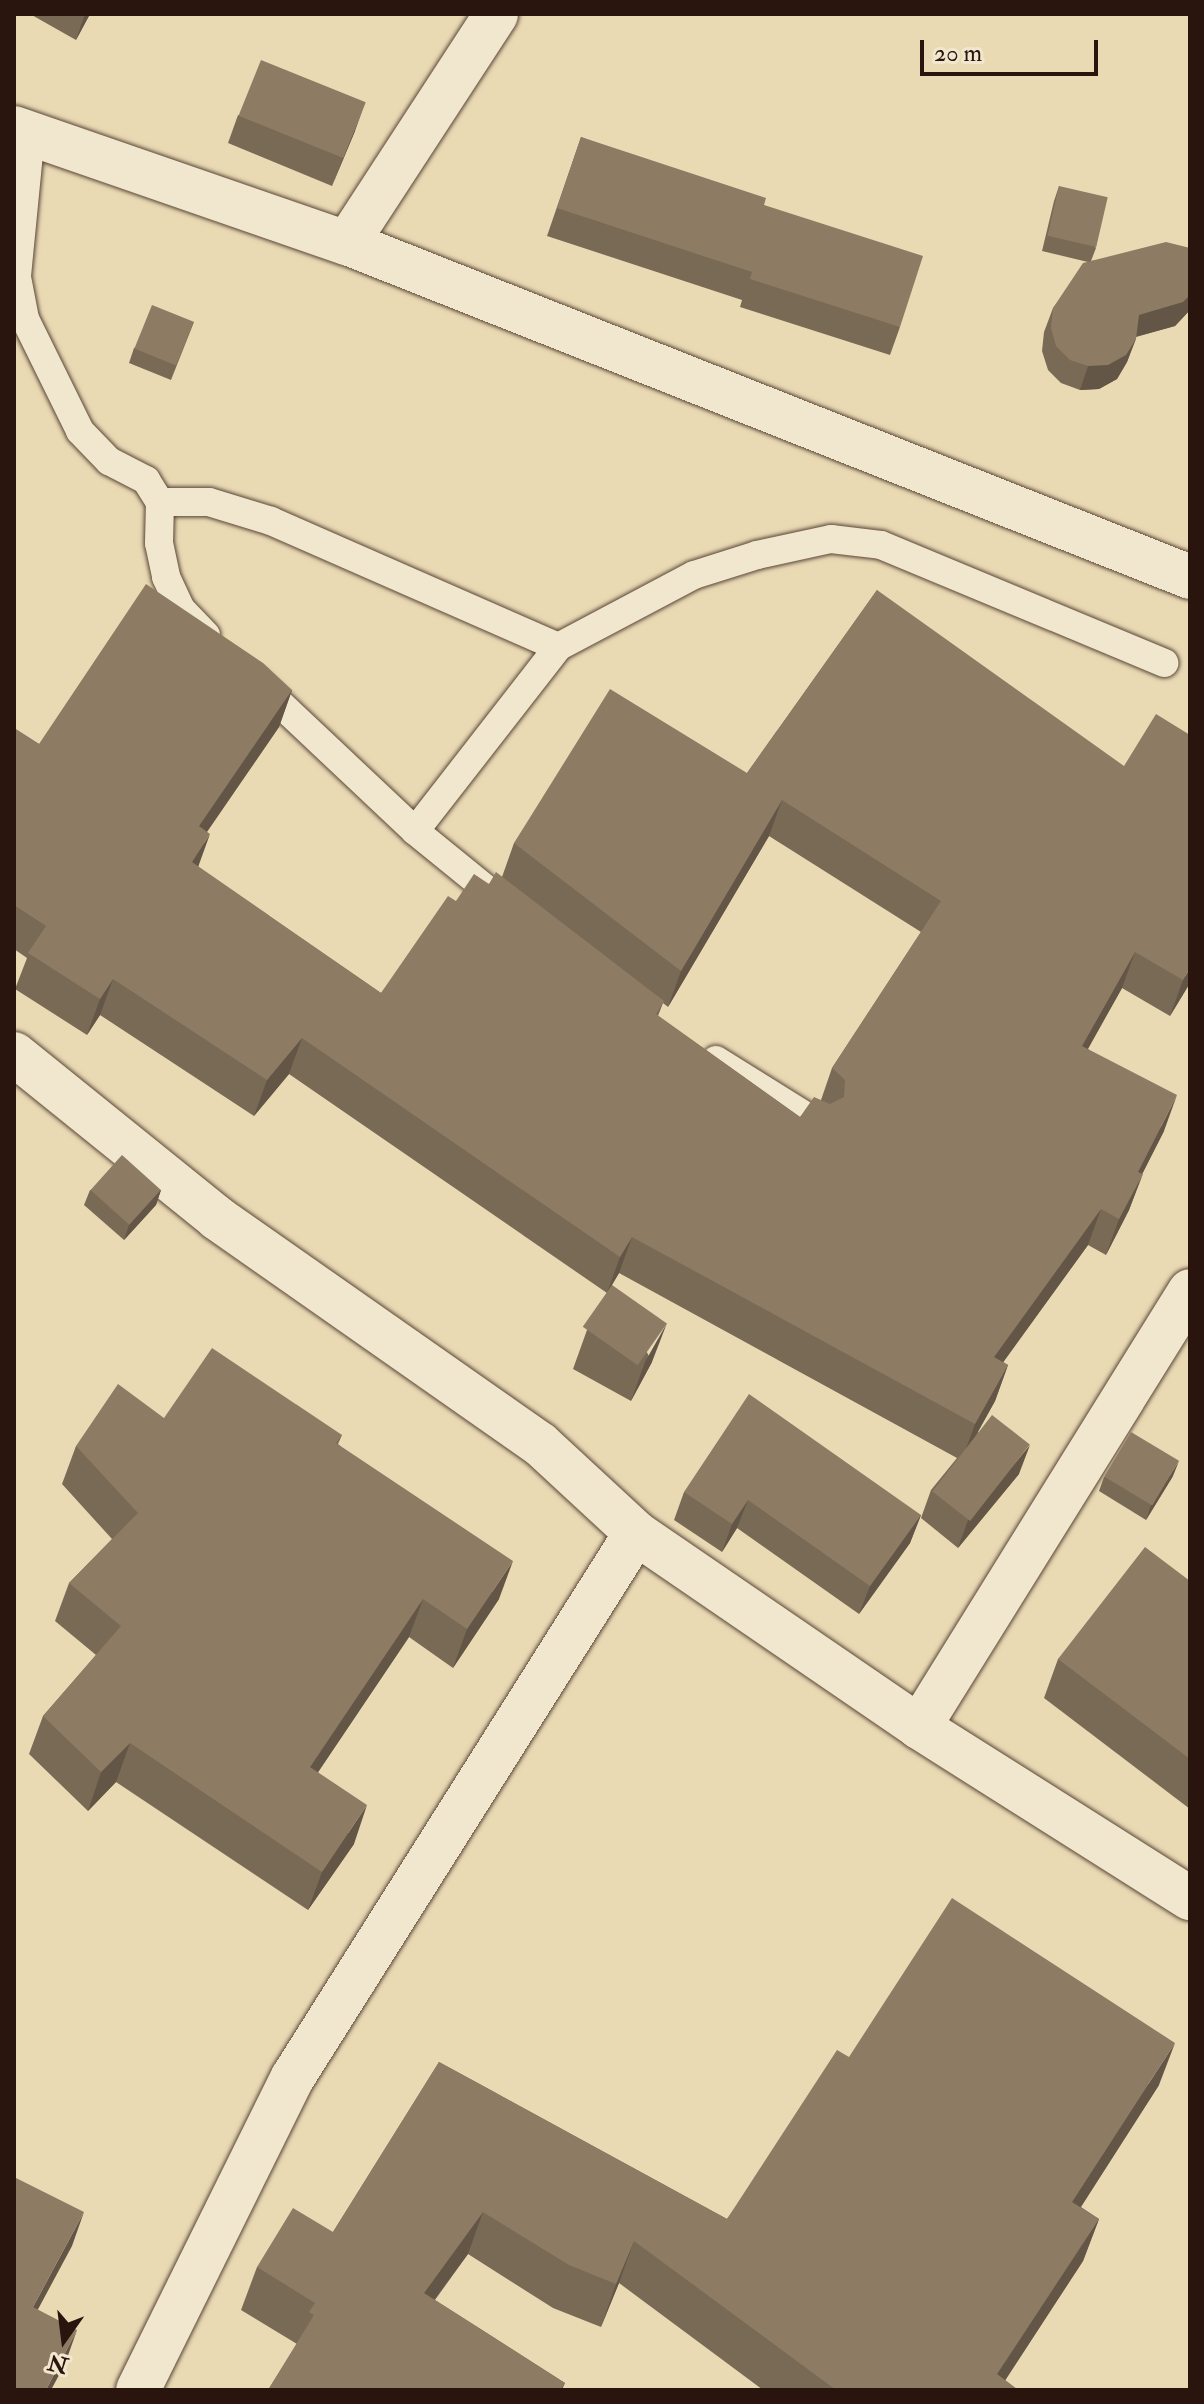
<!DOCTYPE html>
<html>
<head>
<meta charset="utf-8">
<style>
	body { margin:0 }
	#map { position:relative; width:1204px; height:2404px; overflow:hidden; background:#eadab4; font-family:"IM FELL Double Pica",serif }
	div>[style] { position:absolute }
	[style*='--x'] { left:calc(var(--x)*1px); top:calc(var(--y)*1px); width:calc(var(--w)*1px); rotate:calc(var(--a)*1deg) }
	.roads { filter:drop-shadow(0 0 2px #594637) drop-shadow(0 0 2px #594637) }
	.lane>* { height:28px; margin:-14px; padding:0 14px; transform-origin:14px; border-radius:14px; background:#f1e7ce }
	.street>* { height:44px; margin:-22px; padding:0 22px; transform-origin:22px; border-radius:22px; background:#f1e7ce }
	.wall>* { inset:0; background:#796a56 }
	.shaded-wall>* { inset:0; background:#635646 }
	.building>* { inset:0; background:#8d7b64; transform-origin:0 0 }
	span { translate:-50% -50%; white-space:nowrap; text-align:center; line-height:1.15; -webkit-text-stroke:7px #f1e7ce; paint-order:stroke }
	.frame { position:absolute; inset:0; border:16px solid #29150d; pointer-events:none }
	.north { position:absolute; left:24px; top:2300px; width:80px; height:80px; -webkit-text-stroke:6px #f1e7ce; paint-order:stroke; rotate:194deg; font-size:22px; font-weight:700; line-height:32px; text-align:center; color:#29150d }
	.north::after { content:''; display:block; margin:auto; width:28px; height:36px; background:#29150d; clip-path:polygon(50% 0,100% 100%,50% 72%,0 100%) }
	.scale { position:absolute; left:920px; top:40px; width:178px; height:36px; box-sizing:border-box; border:4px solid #29150d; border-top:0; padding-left:10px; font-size:24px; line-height:28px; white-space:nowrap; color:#29150d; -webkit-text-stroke:6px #f1e7ce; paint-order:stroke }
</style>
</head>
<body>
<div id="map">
	<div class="roads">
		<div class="lane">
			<div style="--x:31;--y:133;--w:145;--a:95.6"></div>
			<div style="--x:17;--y:277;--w:43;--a:79.2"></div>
			<div style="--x:25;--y:319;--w:125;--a:63.8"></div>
			<div style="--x:80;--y:431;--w:42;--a:46"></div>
			<div style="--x:109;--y:461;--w:42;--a:27.2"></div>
			<div style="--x:146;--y:480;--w:26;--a:58"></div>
			<div style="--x:160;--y:502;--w:49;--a:0"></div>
			<div style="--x:209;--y:502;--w:65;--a:17"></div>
			<div style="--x:271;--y:521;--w:313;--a:23.7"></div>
			<div style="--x:160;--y:502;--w:41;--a:91.4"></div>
			<div style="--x:159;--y:543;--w:35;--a:78"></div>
			<div style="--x:166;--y:577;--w:35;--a:65"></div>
			<div style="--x:181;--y:609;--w:36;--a:46"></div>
			<div style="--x:257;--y:682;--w:217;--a:43.3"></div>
			<div style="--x:415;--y:831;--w:109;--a:39.1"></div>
			<div style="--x:415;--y:831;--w:233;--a:-52.1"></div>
			<div style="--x:558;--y:647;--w:154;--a:-27.9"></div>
			<div style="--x:694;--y:575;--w:66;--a:-17.6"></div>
			<div style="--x:757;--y:555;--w:76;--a:-12.2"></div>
			<div style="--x:831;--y:539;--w:50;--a:6.8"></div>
			<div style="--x:881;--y:545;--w:307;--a:22.6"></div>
			<div style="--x:716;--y:1060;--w:119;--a:32"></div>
		</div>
		<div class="street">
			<div style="--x:14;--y:128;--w:352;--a:19.1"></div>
			<div style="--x:347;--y:243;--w:907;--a:21.61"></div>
			<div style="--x:347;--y:243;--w:273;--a:-56.9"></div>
			<div style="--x:14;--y:1054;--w:261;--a:38.9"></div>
			<div style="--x:217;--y:1218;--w:394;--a:35"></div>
			<div style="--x:540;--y:1444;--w:131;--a:42.8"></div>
			<div style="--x:636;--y:1533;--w:343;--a:34.4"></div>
			<div style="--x:919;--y:1727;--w:320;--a:32.3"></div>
			<div style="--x:919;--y:1727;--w:513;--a:-58.14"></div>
			<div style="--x:138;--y:2390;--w:349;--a:-63.7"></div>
			<div style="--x:293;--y:2077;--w:643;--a:-57.77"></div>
		</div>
	</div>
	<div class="wall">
		<div style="clip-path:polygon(30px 14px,90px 14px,76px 40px)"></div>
		<div style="clip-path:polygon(238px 115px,355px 131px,332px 186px,228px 143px)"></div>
		<div style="clip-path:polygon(581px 137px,764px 205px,900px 327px,890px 355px,740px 307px,742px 300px,547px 236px)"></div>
		<div style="clip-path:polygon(1059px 186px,1096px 248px,1091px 261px,1190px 248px,1190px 310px,1175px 326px,1136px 337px,1127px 362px,1117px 379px,1099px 389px,1080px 390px,1061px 383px,1048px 370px,1042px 351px,1044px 332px,1053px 308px,1088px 262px,1042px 251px,1054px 201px)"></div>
		<div style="clip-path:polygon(194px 322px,171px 380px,129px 363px,134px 348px)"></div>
		<div style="clip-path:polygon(evenodd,877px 590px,1190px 983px,1170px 1016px,1122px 988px,1088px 1049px,1164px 1131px,1142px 1174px,1129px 1210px,1106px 1255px,1088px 1245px,1003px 1362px,1008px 1365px,995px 1401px,978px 1432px,1019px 1474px,958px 1548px,921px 1518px,931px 1490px,957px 1458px,619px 1273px,612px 1285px,652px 1362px,631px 1401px,573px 1369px,587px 1330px,607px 1293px,289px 1074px,254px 1116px,100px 1015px,87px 1035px,15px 989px,27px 958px,14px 949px,14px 728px,39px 744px,292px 690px,279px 727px,207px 832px,198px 867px,381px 993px,456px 901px,502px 877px,514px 843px,747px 773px,877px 590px,769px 836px,921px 932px,832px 1068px,821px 1100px,800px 1117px,658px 1016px,663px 1003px,668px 1007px,769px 836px)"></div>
		<div style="clip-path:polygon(90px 1190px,161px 1190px,156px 1205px,124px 1240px,84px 1205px)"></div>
		<div style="clip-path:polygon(164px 1418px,342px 1435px,338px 1444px,499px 1599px,453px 1668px,409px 1637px,318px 1772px,354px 1844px,308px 1910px,116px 1782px,88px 1811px,29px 1754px,43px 1716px,96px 1655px,55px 1621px,69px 1583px,112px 1539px,62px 1484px,76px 1446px)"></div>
		<div style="clip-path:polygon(1173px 1476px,1146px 1520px,1099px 1491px,1104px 1477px)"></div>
		<div style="clip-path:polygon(684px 1492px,921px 1515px,910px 1543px,859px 1614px,737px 1528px,722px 1552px,674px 1520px)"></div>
		<div style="clip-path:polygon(1190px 1581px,1190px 1809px,1044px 1698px,1058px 1659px)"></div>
		<div style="clip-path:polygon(849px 2057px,1159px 2085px,1081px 2207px,1099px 2219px,1083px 2261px,1005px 2380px,1018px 2390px,763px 2390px,619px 2283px,601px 2327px,553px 2308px,468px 2254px,435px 2300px,565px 2383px,562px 2390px,268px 2390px,297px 2344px,241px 2310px,257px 2267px,333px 2232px,439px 2062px,727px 2219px)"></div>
	</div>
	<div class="shaded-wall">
		<div style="clip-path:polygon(85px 14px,90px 14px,76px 40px)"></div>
		<div style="clip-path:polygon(365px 103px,355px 131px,332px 186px,343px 158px)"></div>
		<div style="clip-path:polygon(1190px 295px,1190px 310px,1175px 326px,1131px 338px,1139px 315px)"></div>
		<div style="clip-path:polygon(1136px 339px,1127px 362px,1117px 379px,1099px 389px,1080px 390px,1088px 366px)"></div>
		<div style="clip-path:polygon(292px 690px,279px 727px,186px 862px,199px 826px)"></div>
		<div style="clip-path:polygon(782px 800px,769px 836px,668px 1007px,681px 971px)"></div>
		<div style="clip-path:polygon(210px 834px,197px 870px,192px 862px)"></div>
		<div style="clip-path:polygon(1135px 952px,1122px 988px,1069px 1082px,1082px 1046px)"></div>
		<div style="clip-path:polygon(1190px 968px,1190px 983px,1170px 1016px,1183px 980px)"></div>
		<div style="clip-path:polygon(113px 979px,100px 1015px,87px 1035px,100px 999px)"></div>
		<div style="clip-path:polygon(302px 1038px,289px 1074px,254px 1116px,267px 1080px)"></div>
		<div style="clip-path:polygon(1177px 1095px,1164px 1131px,1125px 1208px,1138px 1172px)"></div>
		<div style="clip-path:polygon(1143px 1174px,1129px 1210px,1106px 1255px,1119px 1219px)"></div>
		<div style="clip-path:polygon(161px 1190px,156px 1205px,124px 1240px,129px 1225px)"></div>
		<div style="clip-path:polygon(1101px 1209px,1088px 1245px,981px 1393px,994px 1357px)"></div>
		<div style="clip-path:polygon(632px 1237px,619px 1273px,607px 1293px,620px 1257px)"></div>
		<div style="clip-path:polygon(667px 1323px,652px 1362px,631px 1401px,645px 1362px)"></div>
		<div style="clip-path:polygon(1008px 1365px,995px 1401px,962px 1460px,975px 1424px)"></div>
		<div style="clip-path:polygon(1030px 1445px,1019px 1474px,958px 1548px,968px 1520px)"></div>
		<div style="clip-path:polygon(1179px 1461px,1173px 1476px,1146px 1520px,1151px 1505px)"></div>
		<div style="clip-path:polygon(748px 1500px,737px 1528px,722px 1552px,732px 1524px)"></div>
		<div style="clip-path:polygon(921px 1515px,910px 1543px,859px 1614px,870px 1586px)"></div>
		<div style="clip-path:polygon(513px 1561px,499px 1599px,453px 1668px,467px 1629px)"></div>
		<div style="clip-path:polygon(423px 1599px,409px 1637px,296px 1805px,310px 1767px)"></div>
		<div style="clip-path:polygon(130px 1743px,116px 1782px,88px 1811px,101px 1772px)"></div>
		<div style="clip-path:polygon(367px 1805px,354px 1844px,308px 1910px,322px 1872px)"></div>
		<div style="clip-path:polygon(1175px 2043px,1159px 2085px,1057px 2244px,1072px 2202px)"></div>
		<div style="clip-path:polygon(84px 2212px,72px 2246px,21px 2341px,33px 2307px)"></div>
		<div style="clip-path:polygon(483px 2212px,468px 2254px,408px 2335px,424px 2293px)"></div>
		<div style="clip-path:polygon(1099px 2219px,1083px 2261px,999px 2390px,997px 2374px)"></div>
		<div style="clip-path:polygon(634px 2241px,619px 2283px,601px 2327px,616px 2284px)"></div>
		<div style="clip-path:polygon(77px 2330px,65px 2364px,51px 2390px,46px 2390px)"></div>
	</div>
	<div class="building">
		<div style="left:261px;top:60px;width:113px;height:60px;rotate:22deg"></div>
		<div style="clip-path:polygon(581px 137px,766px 198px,764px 205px,923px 256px,900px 327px,750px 279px,752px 272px,557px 208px)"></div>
		<div style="left:1059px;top:186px;width:50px;height:51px;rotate:13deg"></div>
		<div style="clip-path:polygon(1166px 242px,1190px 248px,1190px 295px,1183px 302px,1139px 315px,1136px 339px,1126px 355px,1108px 365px,1088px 366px,1070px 360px,1056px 346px,1051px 328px,1053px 308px,1083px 263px)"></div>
		<div style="left:152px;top:305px;width:45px;height:47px;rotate:22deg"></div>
		<div style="clip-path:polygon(146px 584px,263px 663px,292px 690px,199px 826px,210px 834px,192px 862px,381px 993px,448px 896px,456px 901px,474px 874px,489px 884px,496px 872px,664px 1001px,656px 1014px,800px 1117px,814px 1097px,830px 1104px,844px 1097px,845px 1080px,832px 1068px,941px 901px,782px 800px,681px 971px,514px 843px,610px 689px,747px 773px,877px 590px,1124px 766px,1156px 714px,1190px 735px,1190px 968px,1183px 980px,1135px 952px,1082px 1046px,1177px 1095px,1138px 1172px,1143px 1174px,1119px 1219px,1101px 1209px,994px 1357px,1008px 1365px,975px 1424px,632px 1237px,620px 1257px,302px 1038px,267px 1080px,113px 979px,100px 999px,28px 953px,46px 926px,14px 905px,14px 728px,39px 744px)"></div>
		<div style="left:122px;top:1155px;width:52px;height:47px;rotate:42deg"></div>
		<div style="left:612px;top:1285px;width:67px;height:51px;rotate:35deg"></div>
		<div style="clip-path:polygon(212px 1348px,342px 1435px,336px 1443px,513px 1561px,467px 1629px,423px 1599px,310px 1767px,367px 1805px,322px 1872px,130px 1743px,101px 1772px,43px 1716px,121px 1626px,69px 1583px,138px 1513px,76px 1446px,118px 1384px,164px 1418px)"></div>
		<div style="clip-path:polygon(749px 1394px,921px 1515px,870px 1586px,748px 1500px,732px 1524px,684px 1492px)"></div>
		<div style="left:992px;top:1415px;width:48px;height:97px;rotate:38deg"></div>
		<div style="left:1131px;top:1432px;width:56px;height:52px;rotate:31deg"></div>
		<div style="clip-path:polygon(1145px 1547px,1190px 1581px,1190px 1595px,1189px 1596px,1190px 1597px,1190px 1759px,1058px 1659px)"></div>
		<div style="clip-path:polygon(952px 1898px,1175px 2043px,1072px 2202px,1099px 2219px,997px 2374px,1018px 2390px,836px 2390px,634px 2241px,616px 2284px,569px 2265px,483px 2212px,424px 2293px,565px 2383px,560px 2390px,268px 2390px,314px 2315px,309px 2312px,315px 2303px,257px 2267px,293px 2208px,333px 2232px,439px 2062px,727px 2219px,837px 2050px,849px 2057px)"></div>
		<div style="clip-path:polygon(14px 2177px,84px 2212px,33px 2307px,77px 2330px,46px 2390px,14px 2390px)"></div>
	</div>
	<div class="frame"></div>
	<div class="north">N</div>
	<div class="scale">20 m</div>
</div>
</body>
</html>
